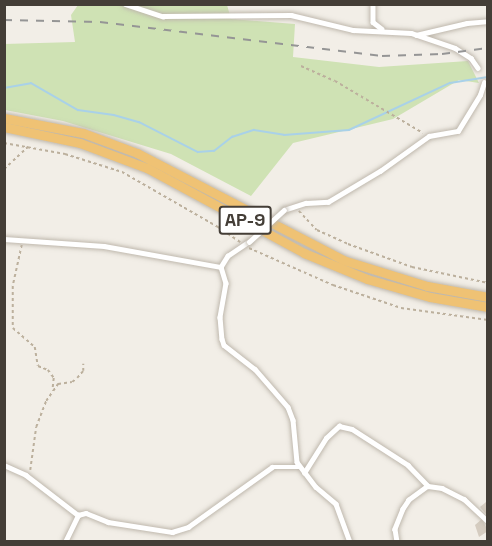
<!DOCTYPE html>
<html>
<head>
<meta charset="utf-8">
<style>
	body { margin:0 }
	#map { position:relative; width:492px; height:546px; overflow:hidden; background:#f2eee7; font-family:"Space Grotesk",sans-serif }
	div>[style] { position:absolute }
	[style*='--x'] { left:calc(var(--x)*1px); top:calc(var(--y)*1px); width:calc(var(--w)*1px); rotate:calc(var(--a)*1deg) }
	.green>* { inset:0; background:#cfe2b4 }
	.stream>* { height:1.5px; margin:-0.75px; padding:0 0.75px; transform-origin:0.75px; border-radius:0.75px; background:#a9d1e8 }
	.building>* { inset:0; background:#d5ccc0 }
	.path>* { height:1.5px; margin-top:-0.75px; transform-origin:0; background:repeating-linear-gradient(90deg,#bcb09d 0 3px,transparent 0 6px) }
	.roads { filter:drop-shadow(0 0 2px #bfb8ad) drop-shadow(0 0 2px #bfb8ad) }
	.street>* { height:4.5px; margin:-2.25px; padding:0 2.25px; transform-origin:2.25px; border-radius:2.25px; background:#fff }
	.highway>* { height:9px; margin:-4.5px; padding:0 4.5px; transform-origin:4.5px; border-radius:4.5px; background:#efc274 }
	.rail>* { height:1.5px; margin-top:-0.75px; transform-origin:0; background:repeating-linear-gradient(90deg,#959595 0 8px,transparent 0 16px) }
	.bridges { filter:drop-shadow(0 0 2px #bfb8ad) drop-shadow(0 0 2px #bfb8ad) }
	.street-bridge>* { height:4.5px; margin:-2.25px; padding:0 2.25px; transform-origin:2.25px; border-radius:2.25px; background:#fff }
	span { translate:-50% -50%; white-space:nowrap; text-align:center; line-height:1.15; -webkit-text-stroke:4.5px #fff; paint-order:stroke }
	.shield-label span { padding:2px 4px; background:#fff; border:2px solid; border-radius:4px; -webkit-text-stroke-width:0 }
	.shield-label { font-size:18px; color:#443e37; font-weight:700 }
	.frame { position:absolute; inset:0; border:6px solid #443e37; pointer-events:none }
</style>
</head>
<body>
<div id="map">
	<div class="green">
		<div style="clip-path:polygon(78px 5px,227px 5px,231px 19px,295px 24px,293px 57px,379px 67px,468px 61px,479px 83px,459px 80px,393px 119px,293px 143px,251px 196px,171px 154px,63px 121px,5px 110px,4px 44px,75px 42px,71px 15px)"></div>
	</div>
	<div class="stream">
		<div style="--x:4;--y:88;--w:27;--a:-10"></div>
		<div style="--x:31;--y:83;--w:54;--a:29.9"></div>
		<div style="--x:78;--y:110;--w:36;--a:8"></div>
		<div style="--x:114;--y:115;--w:26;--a:16"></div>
		<div style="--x:139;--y:122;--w:66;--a:27"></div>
		<div style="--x:198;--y:152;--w:16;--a:-4"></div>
		<div style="--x:214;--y:151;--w:23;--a:-38"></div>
		<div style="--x:232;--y:137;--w:23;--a:-18"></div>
		<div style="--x:254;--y:130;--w:30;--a:9"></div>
		<div style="--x:284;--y:135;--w:65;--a:-4.4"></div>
		<div style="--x:349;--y:130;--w:111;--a:-25"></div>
		<div style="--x:450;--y:83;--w:38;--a:-9"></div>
	</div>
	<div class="building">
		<div style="clip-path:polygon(486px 502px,488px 512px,486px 514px,480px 507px)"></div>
		<div style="clip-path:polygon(482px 519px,488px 531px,479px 537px,475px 525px)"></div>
	</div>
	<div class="path">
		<div style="--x:301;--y:66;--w:37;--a:24"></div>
		<div style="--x:335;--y:81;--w:102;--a:30.6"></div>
		<div style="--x:4;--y:143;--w:62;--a:10.2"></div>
		<div style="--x:65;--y:154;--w:60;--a:17.5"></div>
		<div style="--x:122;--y:172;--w:111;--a:29.8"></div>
		<div style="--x:218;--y:227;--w:27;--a:34"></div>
		<div style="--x:4;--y:169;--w:33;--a:-43"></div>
		<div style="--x:299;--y:211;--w:26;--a:47"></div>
		<div style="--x:317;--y:230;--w:34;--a:24"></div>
		<div style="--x:348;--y:244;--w:68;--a:19.8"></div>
		<div style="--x:412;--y:267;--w:78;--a:11.9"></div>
		<div style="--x:22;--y:245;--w:42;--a:102.4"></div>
		<div style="--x:13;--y:286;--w:42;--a:90"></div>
		<div style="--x:13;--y:328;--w:29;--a:41"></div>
		<div style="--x:35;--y:347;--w:19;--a:81"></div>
		<div style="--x:38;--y:366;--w:11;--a:22"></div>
		<div style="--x:48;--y:370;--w:10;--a:53"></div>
		<div style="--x:54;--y:378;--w:10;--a:96"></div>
		<div style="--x:249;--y:248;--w:92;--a:23.8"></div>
		<div style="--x:333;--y:285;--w:72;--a:18.7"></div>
		<div style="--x:401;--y:308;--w:88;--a:7.9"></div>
		<div style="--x:30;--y:470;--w:43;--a:-82.1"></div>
		<div style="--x:36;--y:427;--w:28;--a:-69"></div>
		<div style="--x:46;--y:401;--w:21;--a:-55"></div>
		<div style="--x:58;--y:384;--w:14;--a:-8"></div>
		<div style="--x:72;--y:382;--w:6;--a:-39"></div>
		<div style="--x:77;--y:378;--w:9;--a:-49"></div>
		<div style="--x:83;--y:371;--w:7;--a:-90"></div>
	</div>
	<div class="roads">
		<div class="street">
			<div style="--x:125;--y:4;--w:40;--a:18"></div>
			<div style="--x:163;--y:16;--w:128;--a:-0.4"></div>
			<div style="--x:291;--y:15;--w:64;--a:13.6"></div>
			<div style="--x:353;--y:30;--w:58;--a:3"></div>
			<div style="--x:411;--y:33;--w:46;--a:18.8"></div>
			<div style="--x:455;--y:48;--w:19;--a:32"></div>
			<div style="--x:471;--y:58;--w:12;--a:55"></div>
			<div style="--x:373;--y:4;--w:18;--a:90"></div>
			<div style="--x:373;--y:22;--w:11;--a:38"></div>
			<div style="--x:416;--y:35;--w:52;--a:-13.2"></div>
			<div style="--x:467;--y:23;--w:21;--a:-5"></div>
			<div style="--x:284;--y:210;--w:23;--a:-18"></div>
			<div style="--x:306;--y:203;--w:22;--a:-3"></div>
			<div style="--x:328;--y:202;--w:61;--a:-30.8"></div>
			<div style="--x:380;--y:171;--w:60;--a:-35.5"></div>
			<div style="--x:429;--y:136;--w:29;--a:-10"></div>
			<div style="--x:458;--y:131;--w:42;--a:-58.6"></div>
			<div style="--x:480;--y:95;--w:13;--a:-72"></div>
			<div style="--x:4;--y:239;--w:100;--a:4"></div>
			<div style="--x:104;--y:246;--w:119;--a:10.2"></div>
			<div style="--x:249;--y:242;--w:25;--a:146"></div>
			<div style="--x:228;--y:256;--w:13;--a:122"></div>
			<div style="--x:221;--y:267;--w:17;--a:73"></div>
			<div style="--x:226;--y:283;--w:35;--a:100"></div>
			<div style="--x:220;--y:317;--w:22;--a:85"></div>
			<div style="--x:222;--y:339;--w:6;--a:72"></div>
			<div style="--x:224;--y:345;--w:39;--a:38"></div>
			<div style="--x:255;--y:369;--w:50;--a:49"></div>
			<div style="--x:288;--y:407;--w:14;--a:69"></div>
			<div style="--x:293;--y:420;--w:42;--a:84.6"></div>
			<div style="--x:297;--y:462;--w:31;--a:53"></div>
			<div style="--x:316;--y:487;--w:26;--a:40"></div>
			<div style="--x:336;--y:504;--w:40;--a:69.8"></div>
			<div style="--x:4;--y:465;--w:24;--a:24"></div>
			<div style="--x:26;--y:475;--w:66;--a:37.6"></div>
			<div style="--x:78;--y:515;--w:8;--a:-14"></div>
			<div style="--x:86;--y:513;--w:24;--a:22"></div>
			<div style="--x:108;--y:522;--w:65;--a:8.9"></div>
			<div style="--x:172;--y:532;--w:17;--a:-17"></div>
			<div style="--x:188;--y:527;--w:103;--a:-35.5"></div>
			<div style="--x:272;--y:467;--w:28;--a:0"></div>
			<div style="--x:304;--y:473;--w:41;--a:-57.8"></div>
			<div style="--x:326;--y:438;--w:18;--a:-43"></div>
			<div style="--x:339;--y:426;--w:13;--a:13"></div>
			<div style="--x:352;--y:429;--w:67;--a:32.7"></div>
			<div style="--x:408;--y:465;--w:29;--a:46"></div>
			<div style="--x:428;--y:486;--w:24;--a:144"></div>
			<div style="--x:409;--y:500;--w:11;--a:124"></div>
			<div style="--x:403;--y:509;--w:22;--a:112"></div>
			<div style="--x:395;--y:529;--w:13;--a:81"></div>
			<div style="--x:428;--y:486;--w:14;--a:8"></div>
			<div style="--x:442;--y:488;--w:25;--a:27"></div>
			<div style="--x:464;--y:499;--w:33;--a:43"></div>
			<div style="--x:65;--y:542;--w:30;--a:-64"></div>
		</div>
		<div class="highway">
			<div style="--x:4;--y:118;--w:80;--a:10.8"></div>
			<div style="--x:83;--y:133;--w:58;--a:20.3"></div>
			<div style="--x:137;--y:153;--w:232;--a:27.4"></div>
			<div style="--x:343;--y:260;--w:88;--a:17.2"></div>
			<div style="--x:427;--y:286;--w:62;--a:10.2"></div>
			<div style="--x:4;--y:127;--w:78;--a:11.9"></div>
			<div style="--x:80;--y:143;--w:72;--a:20.5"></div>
			<div style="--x:147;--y:168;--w:179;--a:28.4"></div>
			<div style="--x:304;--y:253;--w:68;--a:22.4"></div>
			<div style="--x:367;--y:279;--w:66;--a:15.9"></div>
			<div style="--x:430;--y:297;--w:59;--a:9.8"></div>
		</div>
	</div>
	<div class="rail">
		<div style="--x:4;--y:20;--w:96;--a:1.2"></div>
		<div style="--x:100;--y:22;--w:284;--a:6.9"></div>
		<div style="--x:382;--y:56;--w:60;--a:-1.9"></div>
		<div style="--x:442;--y:54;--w:46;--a:-7.4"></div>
	</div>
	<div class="bridges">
		<div class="street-bridge">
			<div style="--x:249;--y:242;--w:47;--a:-42.4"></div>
		</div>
	</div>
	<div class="shield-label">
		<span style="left:245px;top:220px">AP-9</span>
	</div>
	<div class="frame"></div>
</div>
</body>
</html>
